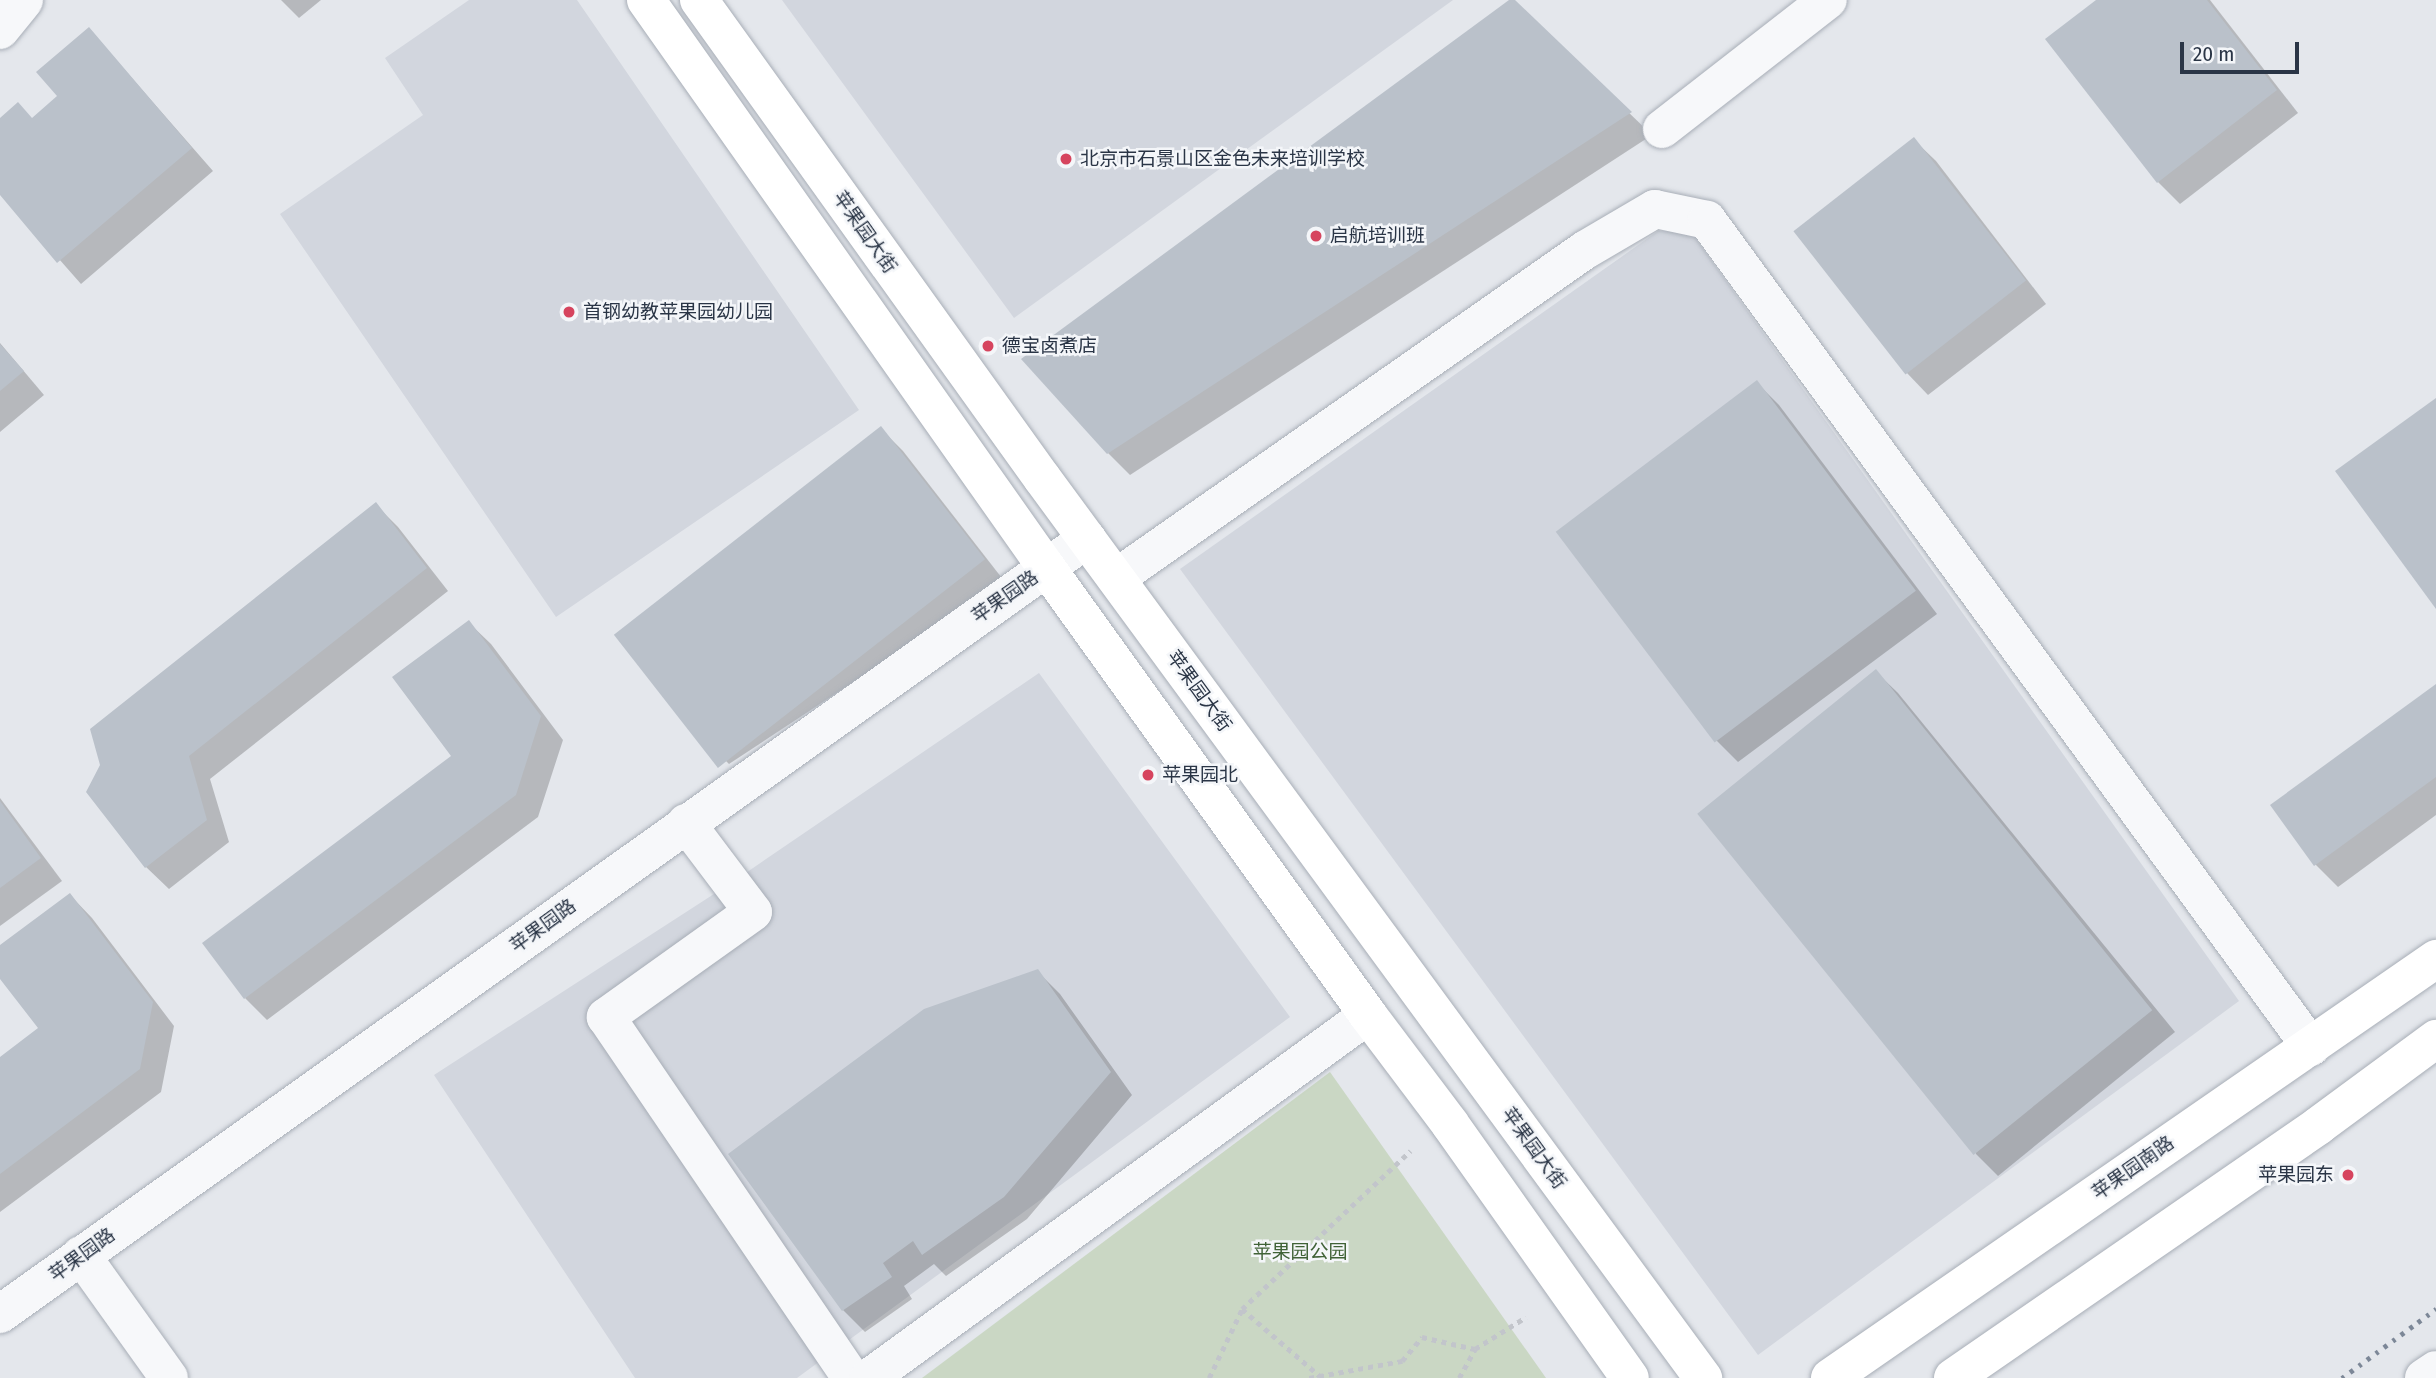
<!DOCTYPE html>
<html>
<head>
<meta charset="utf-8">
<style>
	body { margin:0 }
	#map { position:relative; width:2436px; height:1378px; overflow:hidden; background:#e4e7ec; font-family:"Fira Sans Condensed","Noto Sans SC",sans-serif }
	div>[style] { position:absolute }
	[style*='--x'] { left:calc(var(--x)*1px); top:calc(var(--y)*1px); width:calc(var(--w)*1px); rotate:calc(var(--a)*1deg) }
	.built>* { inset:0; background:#d2d6de }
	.green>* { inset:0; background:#cad7c4 }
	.shadow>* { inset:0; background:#0003 }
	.building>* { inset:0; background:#bac1ca; transform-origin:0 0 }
	.path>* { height:4.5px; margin-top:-2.25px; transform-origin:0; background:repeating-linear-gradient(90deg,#c2c5cb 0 5px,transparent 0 10px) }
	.roads { filter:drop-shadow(0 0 2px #a8aeb7) drop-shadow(0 0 2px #a8aeb7) }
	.minor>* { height:38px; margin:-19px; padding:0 19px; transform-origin:19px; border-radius:19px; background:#f7f8fa }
	.major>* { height:38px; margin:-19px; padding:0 19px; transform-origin:19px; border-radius:19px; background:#fff }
	.rail>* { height:5px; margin-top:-2.5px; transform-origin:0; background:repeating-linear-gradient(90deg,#7c8797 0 3.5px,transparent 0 10.5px) }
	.dots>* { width:19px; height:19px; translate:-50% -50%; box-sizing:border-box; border:4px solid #f4f6f9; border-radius:50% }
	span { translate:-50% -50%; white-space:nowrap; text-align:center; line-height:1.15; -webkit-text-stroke:5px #f4f6f9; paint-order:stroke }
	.poi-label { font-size:19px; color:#2a3546 }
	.left { translate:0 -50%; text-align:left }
	.right { translate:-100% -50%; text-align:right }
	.street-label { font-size:19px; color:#2a3546 }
	.park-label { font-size:19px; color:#406237 }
	.scale { position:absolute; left:2180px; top:42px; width:119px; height:32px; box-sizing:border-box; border:4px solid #2a3546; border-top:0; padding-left:9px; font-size:21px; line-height:24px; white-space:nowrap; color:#2a3546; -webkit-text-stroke:5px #f4f6f9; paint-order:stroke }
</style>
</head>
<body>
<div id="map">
	<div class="built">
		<div style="clip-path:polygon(469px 0,577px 0,859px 410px,556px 617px,280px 214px,423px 115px,385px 58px)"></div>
		<div style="clip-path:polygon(782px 0,1453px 0,1014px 318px)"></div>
		<div style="clip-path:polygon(1658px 231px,1691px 232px,2239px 1001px,1758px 1355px,1180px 569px)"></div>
		<div style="clip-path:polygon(1039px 673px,1290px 1017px,797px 1378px,635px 1378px,434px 1075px,731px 883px)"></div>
	</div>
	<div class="green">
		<div style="clip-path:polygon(1330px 1072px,1546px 1378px,922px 1378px)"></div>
	</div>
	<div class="shadow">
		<div style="clip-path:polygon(281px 0,321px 0,299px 18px)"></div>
		<div style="clip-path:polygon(1512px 0,1652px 135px,1130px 475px,1108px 453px)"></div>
		<div style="clip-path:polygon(2099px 0,2210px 0,2298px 113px,2180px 204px,2158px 182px)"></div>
		<div style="clip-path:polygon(89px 29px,213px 171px,81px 284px,0 192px,0 120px,33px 119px,60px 96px)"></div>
		<div style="clip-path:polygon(1913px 139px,1936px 161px,2046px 304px,1928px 395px,1906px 372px)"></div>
		<div style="clip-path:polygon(0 343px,44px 395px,0 432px)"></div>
		<div style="clip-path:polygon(1757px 383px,1779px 405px,1937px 614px,1738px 762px,1716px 740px,1558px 532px)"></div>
		<div style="clip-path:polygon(881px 429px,903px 451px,1005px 582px,729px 764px,706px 741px)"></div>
		<div style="clip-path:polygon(376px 505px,398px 527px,448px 591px,210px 779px,229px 842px,169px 889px,146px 867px,88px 791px)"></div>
		<div style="clip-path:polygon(468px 622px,491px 644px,563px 740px,538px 817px,267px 1020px,245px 998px,454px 756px)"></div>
		<div style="clip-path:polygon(1875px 671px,1898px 693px,2175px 1032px,1998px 1176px,1976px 1154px)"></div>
		<div style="clip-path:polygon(2436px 686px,2436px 815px,2338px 887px,2316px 865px,2272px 805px)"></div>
		<div style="clip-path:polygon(0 798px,62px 881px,0 926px)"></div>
		<div style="clip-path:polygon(70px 895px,92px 918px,174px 1026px,161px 1092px,0 1212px,0 1059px,40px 1029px,0 976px,0 947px)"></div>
		<div style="clip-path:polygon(1037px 971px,1060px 994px,1132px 1095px,1027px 1219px,946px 1276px,934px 1264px,904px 1286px,912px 1299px,865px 1332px,843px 1310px)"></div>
	</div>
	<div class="building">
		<div style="clip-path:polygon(1509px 0,1515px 0,1632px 112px,1107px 454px,1021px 359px)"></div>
		<div style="clip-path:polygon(2096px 0,2207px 0,2277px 90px,2157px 183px,2045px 39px)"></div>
		<div style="clip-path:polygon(89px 27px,192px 148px,57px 263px,0 195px,0 118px,18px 102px,32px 118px,57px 96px,36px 72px)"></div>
		<div style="left:1914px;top:137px;width:182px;height:153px;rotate:52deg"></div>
		<div style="clip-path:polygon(0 344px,24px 371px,0 391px)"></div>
		<div style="left:1757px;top:380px;width:264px;height:252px;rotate:53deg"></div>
		<div style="clip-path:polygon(2436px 398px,2436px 609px,2335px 471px)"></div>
		<div style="left:881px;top:426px;width:169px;height:339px;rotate:52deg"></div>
		<div style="clip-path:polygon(376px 502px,427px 568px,189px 756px,207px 820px,145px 868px,86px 792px,100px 765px,90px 729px)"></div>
		<div style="clip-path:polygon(469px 620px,541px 716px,516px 795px,244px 999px,202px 943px,451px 756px,392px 677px)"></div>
		<div style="left:1876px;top:669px;width:439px;height:230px;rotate:51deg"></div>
		<div style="clip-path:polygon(2436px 684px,2436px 777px,2314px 866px,2270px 805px)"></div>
		<div style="clip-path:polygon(0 801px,41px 858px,0 888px)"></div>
		<div style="clip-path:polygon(70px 893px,153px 1002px,140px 1069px,0 1174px,0 1057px,38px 1028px,0 979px,0 945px)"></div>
		<div style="clip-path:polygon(1038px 969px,1111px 1072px,1004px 1197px,922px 1255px,913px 1241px,883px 1263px,892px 1277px,842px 1311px,728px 1154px,924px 1009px)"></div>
	</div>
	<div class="path">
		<div style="--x:1242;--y:1309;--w:103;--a:40.7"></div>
		<div style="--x:1209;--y:1378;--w:76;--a:-64.4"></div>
		<div style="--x:1242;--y:1309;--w:231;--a:-43.2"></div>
		<div style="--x:1309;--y:1378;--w:95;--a:-10.4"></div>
		<div style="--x:1402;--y:1361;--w:31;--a:-50"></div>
		<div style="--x:1422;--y:1337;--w:54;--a:12.8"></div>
		<div style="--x:1475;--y:1349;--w:60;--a:-32.1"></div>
		<div style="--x:1459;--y:1378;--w:33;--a:-61"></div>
	</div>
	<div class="roads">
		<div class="minor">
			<div style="--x:0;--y:30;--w:38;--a:-51"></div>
			<div style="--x:1662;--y:129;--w:210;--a:-37.9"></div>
			<div style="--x:1116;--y:578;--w:572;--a:-34.97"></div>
			<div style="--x:1585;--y:250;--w:81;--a:-30.4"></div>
			<div style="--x:1655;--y:209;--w:53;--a:11.9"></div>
			<div style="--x:1707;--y:220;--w:1024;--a:53.86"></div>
			<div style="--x:686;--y:823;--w:111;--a:53"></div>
			<div style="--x:753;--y:912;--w:181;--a:144.5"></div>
			<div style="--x:606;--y:1017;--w:436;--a:55.8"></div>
			<div style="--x:81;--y:1255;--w:151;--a:54.4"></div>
			<div style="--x:0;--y:1314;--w:1335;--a:-35.49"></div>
			<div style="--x:869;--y:1378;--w:617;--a:-36.03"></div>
			<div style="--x:2424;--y:1378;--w:14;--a:-34"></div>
		</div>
		<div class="major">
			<div style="--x:646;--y:0;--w:694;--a:54.8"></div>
			<div style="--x:1046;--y:567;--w:552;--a:54.29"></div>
			<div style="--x:1368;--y:1015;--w:136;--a:53"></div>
			<div style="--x:1450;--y:1124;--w:311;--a:54.7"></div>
			<div style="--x:699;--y:0;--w:588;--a:54.34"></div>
			<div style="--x:1042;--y:478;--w:1117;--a:53.7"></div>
			<div style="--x:1830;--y:1378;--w:737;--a:-34.66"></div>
			<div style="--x:1953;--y:1378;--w:444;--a:-34.6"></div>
			<div style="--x:2318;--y:1126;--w:147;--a:-36.4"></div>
		</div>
	</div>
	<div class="rail">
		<div style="--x:2342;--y:1378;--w:117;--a:-36.3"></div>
	</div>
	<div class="dots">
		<div style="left:1066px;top:159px;background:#d6445e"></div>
		<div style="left:1316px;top:236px;background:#d6445e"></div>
		<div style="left:569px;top:312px;background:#d6445e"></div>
		<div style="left:988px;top:346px;background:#d6445e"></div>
		<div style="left:1148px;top:775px;background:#d6445e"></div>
		<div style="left:2348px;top:1175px;background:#d6445e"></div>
	</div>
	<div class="poi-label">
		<span class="left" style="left:1080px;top:159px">北京市石景山区金色未来培训学校</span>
		<span class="left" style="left:1330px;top:236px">启航培训班</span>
		<span class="left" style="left:583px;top:312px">首钢幼教苹果园幼儿园</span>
		<span class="left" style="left:1002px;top:346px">德宝卤煮店</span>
		<span class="left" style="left:1162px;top:775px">苹果园北</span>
		<span class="right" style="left:2334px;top:1175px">苹果园东</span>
	</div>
	<div class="street-label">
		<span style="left:865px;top:232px;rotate:55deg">苹果园大街</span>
		<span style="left:1005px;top:597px;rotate:-35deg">苹果园路</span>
		<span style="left:1199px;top:691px;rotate:54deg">苹果园大街</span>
		<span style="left:543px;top:926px;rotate:-36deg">苹果园路</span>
		<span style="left:1534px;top:1148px;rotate:54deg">苹果园大街</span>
		<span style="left:2133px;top:1168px;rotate:-35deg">苹果园南路</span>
		<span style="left:82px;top:1255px;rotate:-36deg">苹果园路</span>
	</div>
	<div class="park-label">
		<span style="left:1300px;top:1252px">苹果园公园</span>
	</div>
	<div class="scale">20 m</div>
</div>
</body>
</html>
